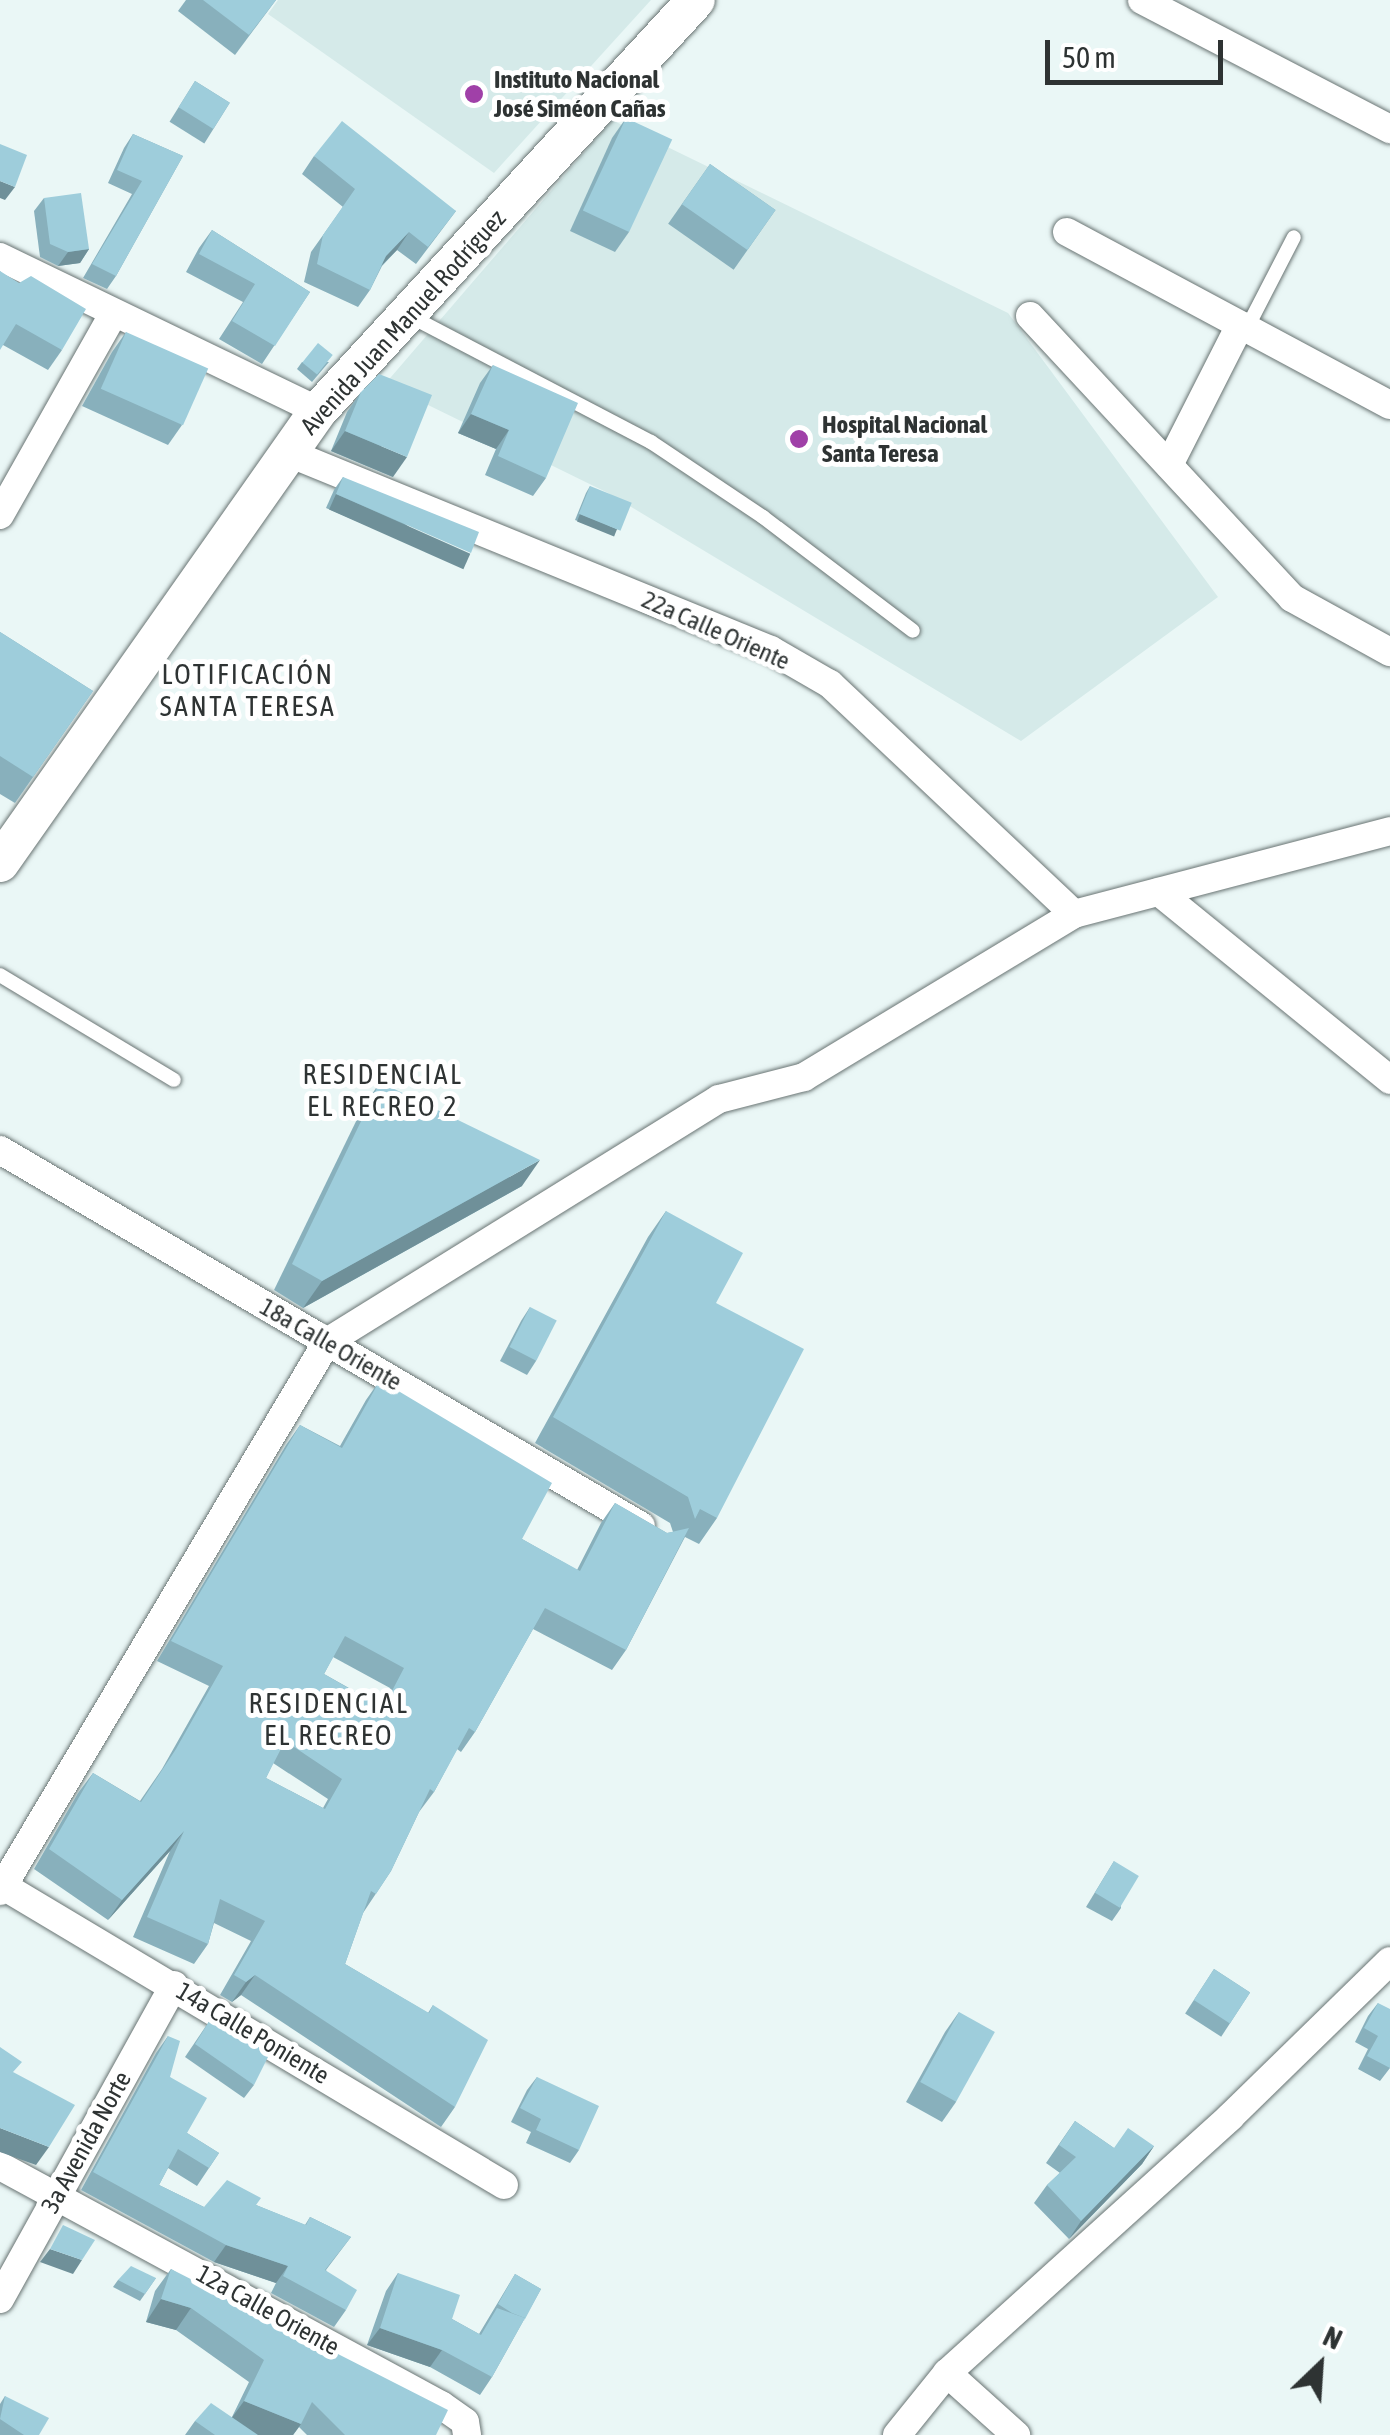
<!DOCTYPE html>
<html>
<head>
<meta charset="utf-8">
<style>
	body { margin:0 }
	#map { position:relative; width:1390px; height:2435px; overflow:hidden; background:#eaf7f6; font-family:"Asap Condensed",sans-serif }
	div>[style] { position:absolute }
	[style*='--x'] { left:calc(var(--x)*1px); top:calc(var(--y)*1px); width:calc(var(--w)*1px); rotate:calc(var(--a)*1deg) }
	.built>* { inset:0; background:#d5eae9 }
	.roads { filter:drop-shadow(0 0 2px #697473) drop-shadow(0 0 2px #697473) }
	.lane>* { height:14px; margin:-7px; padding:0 7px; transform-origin:7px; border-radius:7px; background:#fff }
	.street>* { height:28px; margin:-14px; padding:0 14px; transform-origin:14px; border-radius:14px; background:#fff }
	.secondary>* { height:38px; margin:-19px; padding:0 19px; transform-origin:19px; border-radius:19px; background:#fff }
	.wall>* { inset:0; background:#88b0bc; transform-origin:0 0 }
	.shaded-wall>* { inset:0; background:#6f9099; transform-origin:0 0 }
	.building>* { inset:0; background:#9ecddb; transform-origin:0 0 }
	.dots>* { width:28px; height:28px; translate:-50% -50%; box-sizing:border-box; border:5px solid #fff; border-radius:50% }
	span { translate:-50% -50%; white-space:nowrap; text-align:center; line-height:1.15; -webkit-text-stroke:10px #fff; paint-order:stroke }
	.poi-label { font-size:25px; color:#2e3333; font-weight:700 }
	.left { translate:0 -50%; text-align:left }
	.street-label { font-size:25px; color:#2e3333 }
	.neighbourhood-label { font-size:28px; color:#2e3333; letter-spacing:2.5px }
	.north { position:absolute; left:1270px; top:2315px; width:100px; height:100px; -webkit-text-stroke:8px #fff; paint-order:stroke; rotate:25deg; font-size:28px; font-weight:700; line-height:40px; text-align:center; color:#2e3333 }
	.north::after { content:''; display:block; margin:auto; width:35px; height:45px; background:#2e3333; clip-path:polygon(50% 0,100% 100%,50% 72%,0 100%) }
	.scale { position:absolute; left:1045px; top:40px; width:178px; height:45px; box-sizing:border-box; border:5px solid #2e3333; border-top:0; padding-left:12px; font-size:30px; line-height:35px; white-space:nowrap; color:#2e3333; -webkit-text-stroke:8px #fff; paint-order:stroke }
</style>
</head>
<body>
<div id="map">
	<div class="built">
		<div style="clip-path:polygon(278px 0,651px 0,494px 173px,268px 14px)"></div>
		<div style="clip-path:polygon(612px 120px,1008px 313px,1218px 597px,1021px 741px,608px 493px,385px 384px)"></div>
	</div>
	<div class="roads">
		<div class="lane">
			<div style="--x:408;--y:315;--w:274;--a:27.6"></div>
			<div style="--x:651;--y:442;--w:135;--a:33.8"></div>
			<div style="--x:763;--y:517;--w:188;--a:37.2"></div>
			<div style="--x:1247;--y:328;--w:102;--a:-62.7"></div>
			<div style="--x:0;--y:975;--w:203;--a:31.1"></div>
		</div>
		<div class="street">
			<div style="--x:1142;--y:0;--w:280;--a:27.5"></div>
			<div style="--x:1067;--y:232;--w:366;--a:28.2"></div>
			<div style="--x:0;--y:257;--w:353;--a:25.8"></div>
			<div style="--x:1030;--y:316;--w:385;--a:47.1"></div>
			<div style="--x:1292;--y:598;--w:112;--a:28.9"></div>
			<div style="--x:289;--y:453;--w:521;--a:22.23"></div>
			<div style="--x:771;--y:650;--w:68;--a:30"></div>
			<div style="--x:830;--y:684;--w:335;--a:43.3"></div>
			<div style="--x:1169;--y:465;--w:157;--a:-63.1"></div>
			<div style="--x:0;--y:515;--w:232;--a:-60.6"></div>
			<div style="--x:1159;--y:892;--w:298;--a:39.1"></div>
			<div style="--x:0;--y:1150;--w:743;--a:30.4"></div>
			<div style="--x:0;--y:1884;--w:587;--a:30.85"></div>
			<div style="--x:0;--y:1891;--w:639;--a:-59.22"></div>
			<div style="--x:327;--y:1342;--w:461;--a:-31.8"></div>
			<div style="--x:719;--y:1099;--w:88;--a:-14.5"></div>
			<div style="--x:804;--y:1077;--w:315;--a:-31.1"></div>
			<div style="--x:1074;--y:914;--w:327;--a:-14.7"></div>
			<div style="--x:0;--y:2166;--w:502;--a:28.46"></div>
			<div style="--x:441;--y:2405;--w:29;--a:35"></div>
			<div style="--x:465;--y:2422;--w:13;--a:81"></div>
			<div style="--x:0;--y:2299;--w:359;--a:-61"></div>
			<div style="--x:947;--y:2373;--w:93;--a:41.9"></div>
			<div style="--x:897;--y:2435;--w:80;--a:-51.1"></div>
			<div style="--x:947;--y:2373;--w:382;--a:-42.1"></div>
			<div style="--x:1230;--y:2117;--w:223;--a:-44.3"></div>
		</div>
		<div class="secondary">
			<div style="--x:0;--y:863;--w:553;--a:-54.87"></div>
			<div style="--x:318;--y:411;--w:558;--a:-47.4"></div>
		</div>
	</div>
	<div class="wall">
		<div style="clip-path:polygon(186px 0,276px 0,235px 55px,178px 11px)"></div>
		<div style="left:195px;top:81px;width:41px;height:48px;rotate:32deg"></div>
		<div style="clip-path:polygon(626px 118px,629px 232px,615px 252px,570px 231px,612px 138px)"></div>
		<div style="clip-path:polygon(133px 134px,183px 156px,116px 276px,107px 289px,83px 278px,132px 194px,108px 183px,124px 148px)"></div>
		<div style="clip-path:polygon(314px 156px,456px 211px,416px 264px,397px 250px,382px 266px,370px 290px,358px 307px,304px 282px,311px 252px,343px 207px,302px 174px)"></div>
		<div style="left:710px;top:164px;width:80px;height:73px;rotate:35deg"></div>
		<div style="clip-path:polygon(44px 198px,89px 249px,80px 263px,58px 266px,40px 257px,34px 211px)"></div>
		<div style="clip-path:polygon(212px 230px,310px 292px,262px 364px,219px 339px,243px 302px,186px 272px,199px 248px)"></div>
		<div style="clip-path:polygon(0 271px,62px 350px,48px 370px,3px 345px)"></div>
		<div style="clip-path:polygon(126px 332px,182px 425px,168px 445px,82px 406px,112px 352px)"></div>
		<div style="clip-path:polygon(302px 362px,329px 362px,312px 382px,297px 369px)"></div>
		<div style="clip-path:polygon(493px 365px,546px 478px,533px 496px,485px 475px,496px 449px,458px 433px,480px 383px)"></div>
		<div style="clip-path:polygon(361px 392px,393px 477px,331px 451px,347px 412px)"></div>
		<div style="clip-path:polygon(343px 477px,461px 566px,326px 508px,334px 490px)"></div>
		<div style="clip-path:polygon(590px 486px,613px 535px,575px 520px,586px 493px)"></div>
		<div style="clip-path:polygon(0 632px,93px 691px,15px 803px,0 794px)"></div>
		<div style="clip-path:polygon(380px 1082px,522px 1186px,303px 1308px,274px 1290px,362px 1109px)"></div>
		<div style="clip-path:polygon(evenodd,666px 1211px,716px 1303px,717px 1518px,699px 1544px,685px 1537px,626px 1650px,612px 1670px,533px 1629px,475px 1732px,461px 1752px,457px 1749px,434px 1792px,419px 1812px,391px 1871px,363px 1913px,345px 1964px,428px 2013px,433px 2005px,455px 2107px,441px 2127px,241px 1995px,232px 2002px,220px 1995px,251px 1941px,214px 1923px,208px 1944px,194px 1964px,133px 1937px,170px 1851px,108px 1920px,34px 1869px,78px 1793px,93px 1773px,140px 1801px,162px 1769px,209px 1686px,157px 1661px,286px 1445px,300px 1425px,340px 1446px,366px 1400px,380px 1380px,522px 1539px,577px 1570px,601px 1523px,615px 1503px,667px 1533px,673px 1532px,670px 1523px,535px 1443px,648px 1237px,666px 1211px,333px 1657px,390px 1688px,381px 1706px,324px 1674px,333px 1657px,666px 1211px,273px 1763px,328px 1799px,323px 1808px,266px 1778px,273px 1763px)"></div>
		<div style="clip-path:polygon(530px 1307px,536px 1361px,527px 1375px,500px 1361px,521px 1321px)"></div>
		<div style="clip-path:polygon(1114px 1861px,1121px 1908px,1112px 1921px,1086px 1907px)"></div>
		<div style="left:1214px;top:1969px;width:43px;height:53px;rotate:33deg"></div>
		<div style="clip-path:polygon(1378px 2003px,1390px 2068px,1380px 2081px,1358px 2069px,1368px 2049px,1355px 2042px,1368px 2016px)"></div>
		<div style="clip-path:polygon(959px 2012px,956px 2102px,942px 2122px,906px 2102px,945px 2032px)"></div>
		<div style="clip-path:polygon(210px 2020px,254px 2085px,244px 2098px,185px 2057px)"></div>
		<div style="clip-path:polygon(168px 2036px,170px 2077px,187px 2133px,219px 2153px,197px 2186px,168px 2168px,159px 2185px,204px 2207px,256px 2205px,305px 2225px,310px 2217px,351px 2237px,326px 2270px,346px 2310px,334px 2327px,271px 2293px,276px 2283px,214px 2262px,81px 2190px,156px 2053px)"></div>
		<div style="clip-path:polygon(537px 2077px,579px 2150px,570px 2163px,526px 2143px,531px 2132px,511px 2122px,527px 2090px)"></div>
		<div style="clip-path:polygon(1075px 2121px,1114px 2148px,1154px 2146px,1142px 2164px,1069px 2239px,1034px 2203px,1047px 2185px,1060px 2173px,1046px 2163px)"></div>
		<div style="clip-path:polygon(171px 2269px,436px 2435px,307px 2435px,299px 2427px,293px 2435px,185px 2435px,195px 2421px,232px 2417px,249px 2382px,176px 2330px,146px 2322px,155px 2291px)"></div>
		<div style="clip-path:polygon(398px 2273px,452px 2319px,479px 2334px,515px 2274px,541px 2289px,492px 2377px,480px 2395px,430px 2367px,367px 2345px,386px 2291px)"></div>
		<div style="clip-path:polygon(156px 2278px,140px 2301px,113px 2287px,118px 2280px)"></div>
		<div style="clip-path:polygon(5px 2396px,39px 2435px,0 2435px,0 2404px)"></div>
	</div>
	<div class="shaded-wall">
		<div style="clip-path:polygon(0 181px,15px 187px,5px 200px,0 198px)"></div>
		<div style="clip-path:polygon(409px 232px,397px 250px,373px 274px,386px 256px)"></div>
		<div style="clip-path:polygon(89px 249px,80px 263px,58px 266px,68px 252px)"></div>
		<div style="clip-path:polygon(471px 414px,509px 430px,496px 449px,458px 433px)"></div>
		<div style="clip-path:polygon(345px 431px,407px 457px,393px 477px,331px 451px)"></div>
		<div style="left:336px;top:494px;width:147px;height:17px;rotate:24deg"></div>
		<div style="left:580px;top:514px;width:40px;height:8px;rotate:22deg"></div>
		<div style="clip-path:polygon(540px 1160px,522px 1186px,303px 1308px,322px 1281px)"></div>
		<div style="clip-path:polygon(184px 1831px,170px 1851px,108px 1920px,122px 1900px)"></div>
		<div style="clip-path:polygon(255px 1975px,241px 1995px,232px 2002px,246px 1982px)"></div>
		<div style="clip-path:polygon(0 2128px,49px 2147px,36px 2165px,0 2152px)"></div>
		<div style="clip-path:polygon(1154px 2146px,1142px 2164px,1069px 2239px,1081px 2221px)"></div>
		<div style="clip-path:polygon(226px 2245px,288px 2266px,276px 2283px,214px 2262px)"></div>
		<div style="clip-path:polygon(50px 2249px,82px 2260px,73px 2274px,40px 2262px)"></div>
		<div style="clip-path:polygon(161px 2299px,191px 2308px,176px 2330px,146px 2322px)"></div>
		<div style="clip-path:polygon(380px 2328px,442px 2350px,430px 2367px,367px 2345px)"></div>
		<div style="clip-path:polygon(244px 2401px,301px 2424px,293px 2435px,257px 2435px,228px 2423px)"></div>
	</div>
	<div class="building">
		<div style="clip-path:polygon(203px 0,276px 0,249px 35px)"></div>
		<div style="left:195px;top:81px;width:41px;height:31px;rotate:32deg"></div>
		<div style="left:626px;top:118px;width:51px;height:102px;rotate:25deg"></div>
		<div style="clip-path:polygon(342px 121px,456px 211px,428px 247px,409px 232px,386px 256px,370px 290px,317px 264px,323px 235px,355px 189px,314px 156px)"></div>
		<div style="clip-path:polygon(133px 134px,183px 156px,116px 276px,92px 264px,142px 181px,117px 170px)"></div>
		<div style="clip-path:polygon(0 144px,27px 155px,15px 187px,0 181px)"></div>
		<div style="left:710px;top:164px;width:80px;height:49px;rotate:35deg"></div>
		<div style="clip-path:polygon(81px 193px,89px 249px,68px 252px,50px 244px,44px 198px)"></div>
		<div style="clip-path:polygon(212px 230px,310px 292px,275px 346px,232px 321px,255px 284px,199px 254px)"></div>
		<div style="clip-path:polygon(0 271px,19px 283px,31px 276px,86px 309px,62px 350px,16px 324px,0 350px)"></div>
		<div style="left:126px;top:332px;width:90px;height:62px;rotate:24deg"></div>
		<div style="left:318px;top:343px;width:19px;height:25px;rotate:39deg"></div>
		<div style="clip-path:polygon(493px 365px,578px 403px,546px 478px,498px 456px,509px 430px,471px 414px)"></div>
		<div style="clip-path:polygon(379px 374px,432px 395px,407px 457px,345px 431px,361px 392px)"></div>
		<div style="clip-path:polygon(343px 477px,479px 532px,471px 553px,336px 494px)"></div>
		<div style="left:590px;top:486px;width:45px;height:30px;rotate:22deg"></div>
		<div style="clip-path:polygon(0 632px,93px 691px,33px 777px,0 756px)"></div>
		<div style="clip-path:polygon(380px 1082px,540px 1160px,322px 1281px,292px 1264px)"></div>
		<div style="clip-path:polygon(666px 1211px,743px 1253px,716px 1303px,804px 1349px,717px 1518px,700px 1509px,695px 1519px,688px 1497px,553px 1417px)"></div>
		<div style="left:530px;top:1307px;width:30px;height:45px;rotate:27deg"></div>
		<div style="clip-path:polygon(evenodd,380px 1380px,552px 1483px,522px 1539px,580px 1571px,615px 1503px,667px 1533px,689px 1528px,626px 1650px,545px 1608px,475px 1732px,469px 1728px,434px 1792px,430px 1789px,391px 1871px,376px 1894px,371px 1891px,345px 1964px,429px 2013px,433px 2005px,488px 2040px,455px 2107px,255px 1975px,246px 1982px,234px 1975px,265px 1921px,220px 1899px,208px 1944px,147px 1917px,184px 1831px,122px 1900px,49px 1849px,93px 1773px,141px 1802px,176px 1749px,223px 1666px,171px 1641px,300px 1425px,342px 1448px,380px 1380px,345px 1636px,404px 1668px,383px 1708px,324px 1674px,345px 1636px,380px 1380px,285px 1741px,342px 1779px,325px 1809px,266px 1778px,285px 1741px)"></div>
		<div style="left:1114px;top:1861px;width:29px;height:37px;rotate:31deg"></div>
		<div style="left:1214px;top:1969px;width:43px;height:37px;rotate:33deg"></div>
		<div style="clip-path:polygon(1378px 2003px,1390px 2009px,1390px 2068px,1367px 2056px,1378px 2036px,1364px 2028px)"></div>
		<div style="left:959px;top:2012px;width:41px;height:80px;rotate:29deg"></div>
		<div style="clip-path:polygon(210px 2020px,270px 2053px,254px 2085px,195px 2044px)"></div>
		<div style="clip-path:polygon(168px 2036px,180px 2041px,170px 2077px,207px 2098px,187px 2133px,219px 2153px,209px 2168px,178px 2149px,159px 2185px,204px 2207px,227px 2180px,261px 2198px,256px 2205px,306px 2225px,310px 2217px,351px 2237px,325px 2270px,357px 2290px,346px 2310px,283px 2276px,288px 2266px,226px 2245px,93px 2172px)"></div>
		<div style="clip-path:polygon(0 2047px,22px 2062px,13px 2072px,75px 2105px,49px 2147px,0 2128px)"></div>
		<div style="clip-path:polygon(537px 2077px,599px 2106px,579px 2150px,536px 2130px,541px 2119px,520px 2108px)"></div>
		<div style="clip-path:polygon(1075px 2121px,1114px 2148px,1128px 2128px,1154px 2146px,1081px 2221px,1047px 2185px,1076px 2157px,1059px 2145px)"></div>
		<div style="clip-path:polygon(63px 2225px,95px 2240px,82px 2260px,50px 2249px)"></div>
		<div style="clip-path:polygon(131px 2266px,156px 2278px,145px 2294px,118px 2280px)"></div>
		<div style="clip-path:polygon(171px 2269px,448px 2410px,436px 2435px,345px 2435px,312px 2402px,301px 2424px,244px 2401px,264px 2360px,191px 2308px,161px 2299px)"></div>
		<div style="clip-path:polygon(398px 2273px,460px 2295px,452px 2319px,481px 2335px,497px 2308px,525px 2318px,492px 2377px,442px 2350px,380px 2328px)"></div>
		<div style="clip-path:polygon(515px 2274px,541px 2289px,524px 2321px,525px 2318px,512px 2313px,498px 2304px)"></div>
		<div style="clip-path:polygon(5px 2396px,49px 2418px,39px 2435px,24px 2435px,0 2419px)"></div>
		<div style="clip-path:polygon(211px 2403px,258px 2435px,215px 2435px,195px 2421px)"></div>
	</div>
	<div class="dots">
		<div style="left:474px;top:94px;background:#a040a8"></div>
		<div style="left:799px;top:439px;background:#a040a8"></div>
	</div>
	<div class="poi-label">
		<span class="left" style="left:494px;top:94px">Instituto Nacional<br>José Siméon Cañas</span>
		<span class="left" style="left:822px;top:439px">Hospital Nacional<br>Santa Teresa</span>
	</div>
	<div class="street-label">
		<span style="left:403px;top:322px;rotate:-48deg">Avenida Juan Manuel Rodríguez</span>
		<span style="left:716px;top:630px;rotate:24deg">22a Calle Oriente</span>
		<span style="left:331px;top:1344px;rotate:30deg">18a Calle Oriente</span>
		<span style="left:253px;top:2033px;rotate:31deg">14a Calle Poniente</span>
		<span style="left:86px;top:2142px;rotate:-61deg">3a Avenida Norte</span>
		<span style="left:268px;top:2310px;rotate:29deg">12a Calle Oriente</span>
	</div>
	<div class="neighbourhood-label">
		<span style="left:248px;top:690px">LOTIFICACIÓN<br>SANTA TERESA</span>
		<span style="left:383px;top:1090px">RESIDENCIAL<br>EL RECREO 2</span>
		<span style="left:329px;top:1719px">RESIDENCIAL<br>EL RECREO</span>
	</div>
	<div class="north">N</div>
	<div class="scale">50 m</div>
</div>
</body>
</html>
